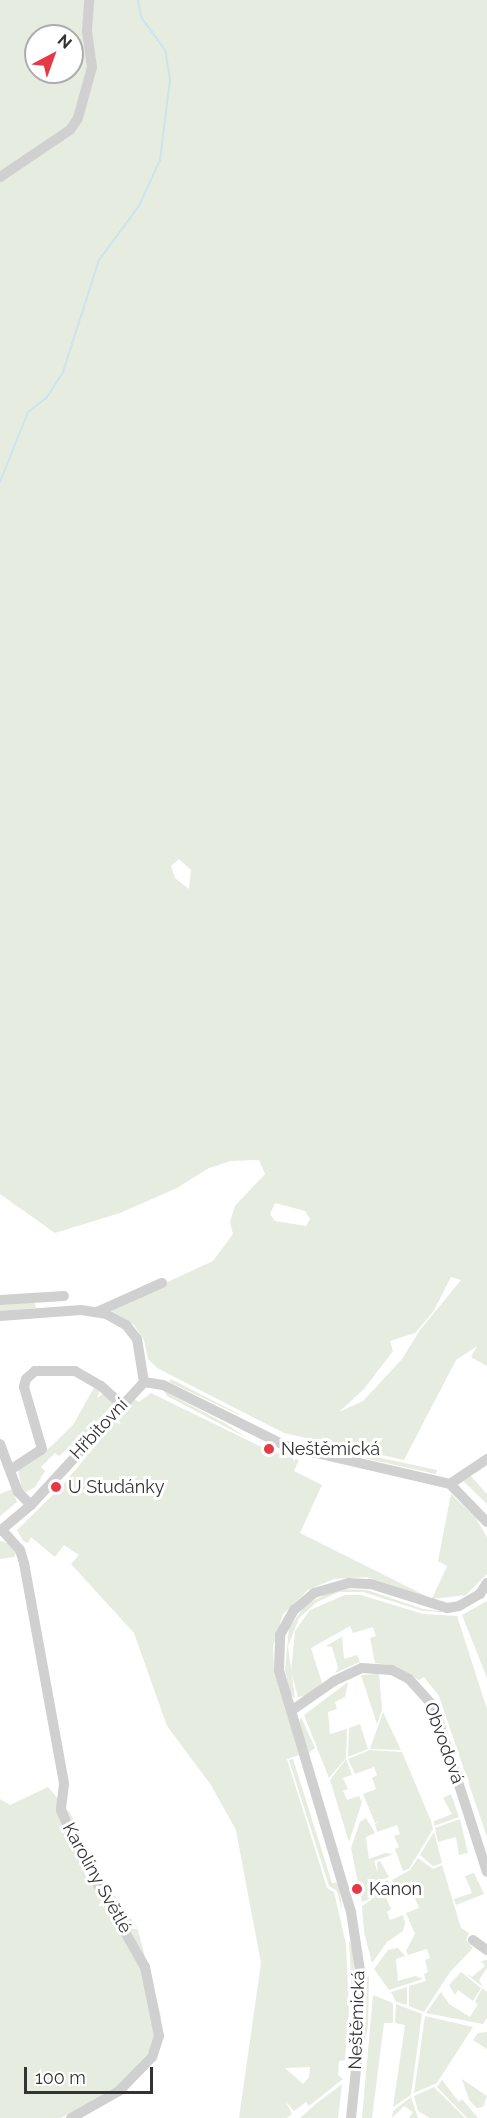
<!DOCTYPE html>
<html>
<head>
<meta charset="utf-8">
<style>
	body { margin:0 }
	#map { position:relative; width:487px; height:2118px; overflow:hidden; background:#fff; font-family:Raleway,sans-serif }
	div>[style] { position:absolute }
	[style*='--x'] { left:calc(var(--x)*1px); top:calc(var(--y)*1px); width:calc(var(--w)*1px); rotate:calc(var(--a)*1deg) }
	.green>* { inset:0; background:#e6ecdf }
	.stream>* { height:2px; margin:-1px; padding:0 1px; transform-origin:1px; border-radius:1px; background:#cfe2ee }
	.minor>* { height:10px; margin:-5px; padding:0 5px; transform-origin:5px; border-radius:5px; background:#d0d0d0 }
	.dots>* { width:16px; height:16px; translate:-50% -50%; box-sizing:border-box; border:3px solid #fff; border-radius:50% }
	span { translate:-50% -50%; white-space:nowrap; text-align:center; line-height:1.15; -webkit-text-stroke:6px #fff; paint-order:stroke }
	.street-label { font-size:18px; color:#333 }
	.poi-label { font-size:18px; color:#333 }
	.left { translate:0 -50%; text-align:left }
	.north { position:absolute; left:24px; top:24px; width:60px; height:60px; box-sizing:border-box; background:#fff; border:2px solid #adadad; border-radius:50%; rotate:41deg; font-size:16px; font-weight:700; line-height:24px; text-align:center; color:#333 }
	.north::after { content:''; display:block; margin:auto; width:21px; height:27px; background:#e63946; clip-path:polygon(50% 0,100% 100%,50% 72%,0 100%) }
	.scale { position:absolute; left:24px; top:2067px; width:129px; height:27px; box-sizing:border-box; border:3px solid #333; border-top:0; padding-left:8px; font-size:18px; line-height:21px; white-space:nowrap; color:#333; -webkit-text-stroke:4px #fff; paint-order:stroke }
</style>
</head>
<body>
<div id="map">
	<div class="green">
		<div style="clip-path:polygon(evenodd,0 0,487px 0,487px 1366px,471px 1357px,477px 1346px,456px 1360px,404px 1460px,284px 1433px,157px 1368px,148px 1359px,144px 1340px,134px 1325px,109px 1309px,213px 1261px,233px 1234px,230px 1222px,235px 1206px,265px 1174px,259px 1160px,231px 1161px,209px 1168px,177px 1188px,120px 1213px,55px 1233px,0 1194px,0 0,36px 36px,72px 36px,72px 72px,36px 72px,36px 36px,0 0,179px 859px,191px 870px,189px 889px,175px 878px,171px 866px,179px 859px,0 0,275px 1203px,305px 1211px,310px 1219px,306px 1226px,275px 1221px,270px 1214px,275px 1203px,0 0,451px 1277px,461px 1280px,420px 1330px,402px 1359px,363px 1401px,339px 1412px,364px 1389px,393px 1351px,390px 1341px,415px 1333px,433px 1312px,451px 1277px)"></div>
		<div style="clip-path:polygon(35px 1302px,36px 1308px,0 1312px,0 1303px)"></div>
		<div style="clip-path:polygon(171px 1379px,239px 1414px,239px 1415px,169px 1382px)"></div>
		<div style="clip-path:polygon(95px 1386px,100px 1390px,97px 1398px,104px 1393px,114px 1403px,83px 1436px,59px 1456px,55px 1453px,41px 1467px,45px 1471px,35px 1487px,26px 1492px,22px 1490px,18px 1470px,44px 1453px,73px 1425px)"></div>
		<div style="clip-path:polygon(164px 1391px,226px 1424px,247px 1438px,167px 1396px)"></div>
		<div style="clip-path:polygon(evenodd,151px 1393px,270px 1451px,299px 1460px,294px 1471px,322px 1485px,300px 1533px,432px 1599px,447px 1566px,438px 1561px,451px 1494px,475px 1517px,487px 1537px,487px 1574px,466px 1595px,432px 1599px,367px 1577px,334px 1579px,308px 1590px,283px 1614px,273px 1646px,274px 1668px,299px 1755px,287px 1759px,327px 1888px,334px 1892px,346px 1944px,349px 2010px,345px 2060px,339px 2061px,338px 2075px,343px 2079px,309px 2106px,306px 2102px,294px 2111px,286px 2102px,292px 2114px,287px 2118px,239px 2118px,261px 1963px,236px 1830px,211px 1785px,167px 1726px,134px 1633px,71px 1564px,79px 1555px,64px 1545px,55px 1557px,31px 1537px,28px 1543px,23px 1541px,17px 1530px,62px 1486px,134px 1399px,139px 1402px,151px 1393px,310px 2067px,309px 2077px,303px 2084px,285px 2068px,310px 2067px)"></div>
		<div style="clip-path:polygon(306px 1442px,437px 1470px,436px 1474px,305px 1445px)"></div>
		<div style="clip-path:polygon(469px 1474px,487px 1494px,487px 1504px,461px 1479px)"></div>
		<div style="clip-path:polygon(12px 1489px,17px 1502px,0 1516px,0 1494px)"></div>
		<div style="clip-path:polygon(0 1541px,8px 1543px,16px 1553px,14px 1557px,0 1559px)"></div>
		<div style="clip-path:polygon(338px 1589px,367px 1590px,423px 1609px,456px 1613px,423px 1611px,363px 1592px,339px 1592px,317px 1602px,299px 1618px,288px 1646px,295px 1699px,290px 1693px,285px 1670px,289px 1628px,306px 1604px)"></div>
		<div style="clip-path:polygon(345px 1595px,361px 1595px,423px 1614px,457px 1616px,487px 1709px,487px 1837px,439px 1696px,424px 1677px,419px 1680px,396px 1666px,375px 1663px,370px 1638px,376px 1636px,373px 1627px,353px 1633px,350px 1626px,311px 1648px,322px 1683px,306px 1696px,298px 1697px,291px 1672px,295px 1631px,310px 1610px)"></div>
		<div style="clip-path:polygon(487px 1601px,487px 1678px,462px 1615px)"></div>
		<div style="clip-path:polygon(350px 1632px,342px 1637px,344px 1659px,357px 1655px,360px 1662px,335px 1673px,338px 1668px,332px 1647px,326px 1646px)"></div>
		<div style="clip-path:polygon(379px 1674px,382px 1710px,377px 1724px,361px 1675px)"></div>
		<div style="clip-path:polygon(348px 1682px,345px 1697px,335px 1702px,337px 1709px,328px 1712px,330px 1734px,347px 1729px,346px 1758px,329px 1778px,304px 1715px)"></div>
		<div style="clip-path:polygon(383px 1712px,401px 1750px,370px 1749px)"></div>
		<div style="clip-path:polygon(301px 1717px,315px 1748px,308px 1753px,299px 1723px)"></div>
		<div style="clip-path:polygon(360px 1724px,368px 1749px,348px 1757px,349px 1728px)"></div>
		<div style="clip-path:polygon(370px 1750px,402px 1752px,431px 1821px,433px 1829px,409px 1869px,403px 1871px,395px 1849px,399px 1847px,394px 1836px,400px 1834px,397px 1825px,377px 1832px,375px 1824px,380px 1821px,375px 1823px,363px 1794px,376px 1789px,372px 1778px,377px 1775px,374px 1767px,355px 1774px,348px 1759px)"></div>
		<div style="clip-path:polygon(293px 1759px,332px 1883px,339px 1882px,342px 1910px,337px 1891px,329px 1886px,289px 1760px)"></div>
		<div style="clip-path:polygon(346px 1759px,352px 1775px,343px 1778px,348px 1789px,343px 1791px,347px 1800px,359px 1796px,362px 1802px,349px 1842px,330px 1780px)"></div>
		<div style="clip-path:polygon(48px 1787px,70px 1813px,99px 1873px,137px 1927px,161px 2017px,150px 2051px,116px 2088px,61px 2118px,0 2118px,0 1799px,10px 1805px)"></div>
		<div style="clip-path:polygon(451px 1794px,459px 1817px,434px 1826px,434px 1821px,452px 1814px,443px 1798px)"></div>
		<div style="clip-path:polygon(366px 1818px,375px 1833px,366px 1837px,369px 1859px,385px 1853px,394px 1854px,374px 1861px,378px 1873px,377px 1862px,380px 1861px,389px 1877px,376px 1883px,369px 1899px,362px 1902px,351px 1848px,360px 1822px)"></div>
		<div style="clip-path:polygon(460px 1819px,468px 1853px,459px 1855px,456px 1837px,438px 1842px,435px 1828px)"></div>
		<div style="clip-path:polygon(434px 1832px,442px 1863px,433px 1866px,420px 1855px)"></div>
		<div style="clip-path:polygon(418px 1858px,433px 1869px,442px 1865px,461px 1928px,469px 1933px,466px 1940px,473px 1948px,450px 1972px,424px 2012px,409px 2006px,409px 1986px,426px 1981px,424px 1974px,428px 1972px,425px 1960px,430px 1958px,427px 1949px,408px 1955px,406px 1951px,415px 1934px,406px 1913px,419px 1908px,414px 1896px,420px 1894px,416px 1885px,397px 1893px,392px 1880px,410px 1870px)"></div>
		<div style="clip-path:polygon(474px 1873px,484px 1894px,456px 1905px,454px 1899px,472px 1893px,465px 1876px)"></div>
		<div style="clip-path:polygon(388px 1880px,395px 1894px,386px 1898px,391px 1909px,387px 1912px,390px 1920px,403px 1915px,405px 1923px,403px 1931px,387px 1942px,372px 1963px,364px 1932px,362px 1906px,371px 1900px,377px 1886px)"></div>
		<div style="clip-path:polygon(349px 1940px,353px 1951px,356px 2008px,349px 2058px,353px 2014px)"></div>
		<div style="clip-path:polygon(398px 1948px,405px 1956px,396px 1959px,398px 1981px,415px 1976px,423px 1979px,389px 1990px,374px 1969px,388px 1950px)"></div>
		<div style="clip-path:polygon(487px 1960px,487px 1968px,479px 1980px,483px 1987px,465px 1973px,472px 1977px,485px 1966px,481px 1961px)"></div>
		<div style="clip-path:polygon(461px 1972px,481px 1988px,473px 2001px,458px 1990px,455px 1995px,449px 1985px)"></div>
		<div style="clip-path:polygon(369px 1976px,368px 2026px,362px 2052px,365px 1981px)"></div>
		<div style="clip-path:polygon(407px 1987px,407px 2005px,396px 2002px,391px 1992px)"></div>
		<div style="clip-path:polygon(482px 1988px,487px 1992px,487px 2018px,483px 2024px,426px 2013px,441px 1992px,449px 2004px,470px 2017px,478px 2004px,475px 2002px)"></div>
		<div style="clip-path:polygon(373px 1995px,393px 2003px,393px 2023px,384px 2023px,372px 2118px,362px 2118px)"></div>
		<div style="clip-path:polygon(396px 2004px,422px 2014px,411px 2095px,393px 2107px,405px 2025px,395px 2023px)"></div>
		<div style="clip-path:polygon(425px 2016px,473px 2027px,437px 2083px,414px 2093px)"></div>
		<div style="clip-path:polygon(487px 2032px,487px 2049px,473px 2040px,478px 2033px)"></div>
		<div style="clip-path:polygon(462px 2079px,487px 2096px,483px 2107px,477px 2108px,469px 2100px)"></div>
		<div style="clip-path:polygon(442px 2080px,459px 2102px,462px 2099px,478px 2118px,467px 2118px,437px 2087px)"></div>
		<div style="clip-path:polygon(342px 2084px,338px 2118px,300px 2118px,317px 2103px)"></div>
		<div style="clip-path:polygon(434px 2087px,465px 2118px,430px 2118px,418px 2111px,414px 2096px)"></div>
		<div style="clip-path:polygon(411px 2097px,418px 2118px,409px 2118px,413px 2112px,404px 2106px,392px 2118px,393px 2111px)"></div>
	</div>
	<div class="stream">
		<div style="--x:0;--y:482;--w:75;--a:-68.2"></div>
		<div style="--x:28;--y:412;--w:24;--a:-38"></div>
		<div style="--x:47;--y:397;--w:30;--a:-57"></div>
		<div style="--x:63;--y:372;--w:118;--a:-72.2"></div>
		<div style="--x:99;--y:260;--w:67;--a:-53.5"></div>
		<div style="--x:139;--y:206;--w:51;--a:-65.5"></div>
		<div style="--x:160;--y:160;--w:81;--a:-82.9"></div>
		<div style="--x:170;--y:80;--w:30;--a:-99"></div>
		<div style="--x:165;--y:50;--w:41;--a:-126"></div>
		<div style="--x:141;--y:17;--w:17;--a:-100"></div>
	</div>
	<div class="minor">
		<div style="--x:0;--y:177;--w:84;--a:-33.9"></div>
		<div style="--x:70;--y:130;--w:14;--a:-56"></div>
		<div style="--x:78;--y:118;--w:53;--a:-74.6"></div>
		<div style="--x:92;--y:67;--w:36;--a:-98"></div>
		<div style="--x:87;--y:31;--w:31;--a:-86"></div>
		<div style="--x:0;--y:1300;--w:64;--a:-3.6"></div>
		<div style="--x:99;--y:1311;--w:69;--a:-24"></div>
		<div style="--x:0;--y:1316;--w:81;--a:-4.2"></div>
		<div style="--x:81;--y:1310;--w:25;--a:9"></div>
		<div style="--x:106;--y:1314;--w:23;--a:29"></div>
		<div style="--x:126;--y:1325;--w:18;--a:52"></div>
		<div style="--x:137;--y:1339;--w:44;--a:80.8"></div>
		<div style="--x:144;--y:1382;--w:19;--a:9"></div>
		<div style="--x:163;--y:1385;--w:137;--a:26.4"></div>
		<div style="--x:286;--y:1446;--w:168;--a:13"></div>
		<div style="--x:450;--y:1484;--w:53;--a:45.8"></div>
		<div style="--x:0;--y:1444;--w:51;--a:69.4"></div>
		<div style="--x:18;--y:1492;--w:18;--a:45"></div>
		<div style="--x:10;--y:1470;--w:38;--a:-33"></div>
		<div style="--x:42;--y:1449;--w:65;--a:-106.2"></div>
		<div style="--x:24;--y:1387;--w:8;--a:-76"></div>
		<div style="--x:26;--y:1379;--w:12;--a:-42"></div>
		<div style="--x:35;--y:1371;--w:40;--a:0"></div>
		<div style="--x:75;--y:1371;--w:30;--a:30"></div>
		<div style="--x:101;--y:1386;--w:28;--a:42"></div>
		<div style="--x:450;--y:1484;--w:45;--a:-34"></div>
		<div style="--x:2;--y:1530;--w:27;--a:48"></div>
		<div style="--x:20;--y:1550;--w:14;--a:73"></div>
		<div style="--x:24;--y:1563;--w:225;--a:79.7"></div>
		<div style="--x:64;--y:1784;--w:26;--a:97"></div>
		<div style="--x:61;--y:1810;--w:43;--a:67"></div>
		<div style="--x:78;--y:1850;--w:135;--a:60.2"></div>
		<div style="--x:145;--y:1967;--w:70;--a:78.5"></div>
		<div style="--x:159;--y:2036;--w:22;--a:108"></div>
		<div style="--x:152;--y:2057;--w:47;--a:134.1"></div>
		<div style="--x:119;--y:2091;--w:55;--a:150.6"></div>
		<div style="--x:0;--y:1531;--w:40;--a:-40"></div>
		<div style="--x:31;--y:1505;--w:167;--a:-47.4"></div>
		<div style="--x:291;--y:1711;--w:52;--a:-34.9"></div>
		<div style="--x:334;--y:1681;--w:31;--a:-25"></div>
		<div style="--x:362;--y:1668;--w:30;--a:4"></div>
		<div style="--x:392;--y:1670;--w:19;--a:28"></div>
		<div style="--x:409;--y:1679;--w:38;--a:48"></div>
		<div style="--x:434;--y:1707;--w:173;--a:72.2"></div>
		<div style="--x:473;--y:1940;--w:17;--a:36"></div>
		<div style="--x:351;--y:2118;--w:77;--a:-84.1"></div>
		<div style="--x:359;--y:2041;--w:64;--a:-88.2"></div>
		<div style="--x:361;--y:1977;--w:66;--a:-98.7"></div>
		<div style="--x:351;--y:1912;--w:252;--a:-106.6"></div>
		<div style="--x:279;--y:1670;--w:35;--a:-88"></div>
		<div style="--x:280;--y:1635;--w:29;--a:-61"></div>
		<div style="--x:294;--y:1610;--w:26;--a:-40"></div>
		<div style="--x:314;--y:1593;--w:36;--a:-16"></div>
		<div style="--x:349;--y:1583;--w:22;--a:3"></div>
		<div style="--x:371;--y:1584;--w:80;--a:17.5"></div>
		<div style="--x:447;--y:1608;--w:12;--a:-9"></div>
		<div style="--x:459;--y:1606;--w:24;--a:-30"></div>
		<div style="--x:480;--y:1594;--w:13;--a:-58"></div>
	</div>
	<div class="dots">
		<div style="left:269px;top:1449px;background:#e63946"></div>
		<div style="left:56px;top:1487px;background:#e63946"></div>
		<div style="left:357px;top:1889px;background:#e63946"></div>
	</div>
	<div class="street-label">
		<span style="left:99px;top:1429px;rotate:-47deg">Hřbitovní</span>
		<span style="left:444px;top:1743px;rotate:70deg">Obvodová</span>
		<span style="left:97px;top:1878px;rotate:61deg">Karolíny Světlé</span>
		<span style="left:357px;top:2020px;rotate:-88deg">Neštěmická</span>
	</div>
	<div class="poi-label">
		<span class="left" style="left:281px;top:1449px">Neštěmická</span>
		<span class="left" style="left:68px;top:1487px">U Studánky</span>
		<span class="left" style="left:369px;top:1889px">Kanon</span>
	</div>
	<div class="north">N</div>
	<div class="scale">100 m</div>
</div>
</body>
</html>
